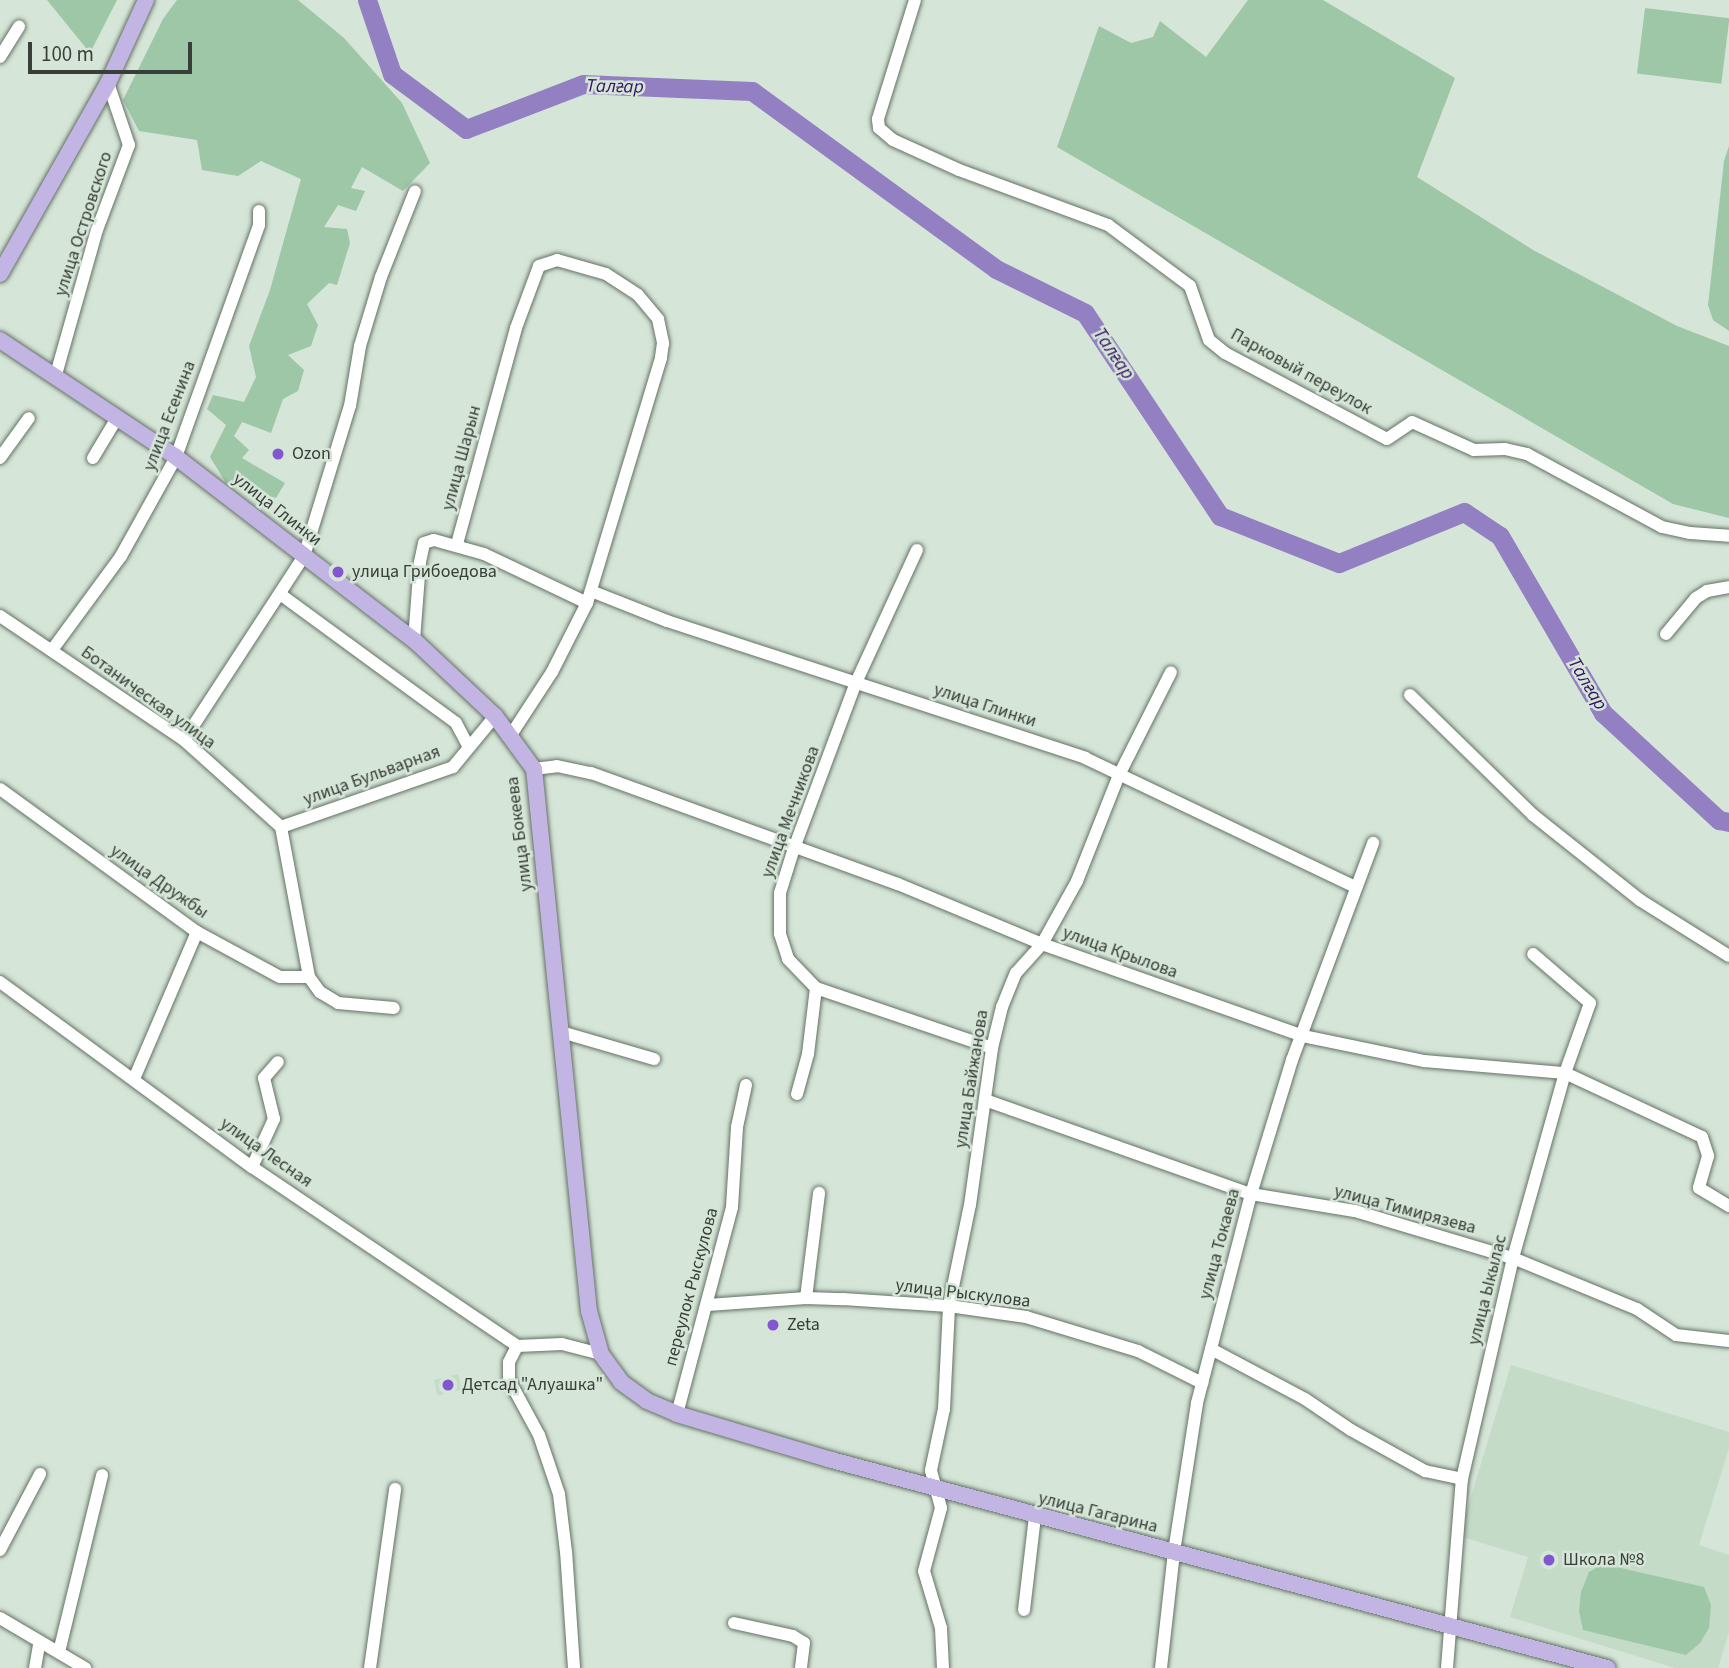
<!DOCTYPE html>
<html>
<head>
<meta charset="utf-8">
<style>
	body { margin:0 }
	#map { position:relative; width:1729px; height:1668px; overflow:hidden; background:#d5e5d7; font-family:"Source Sans 3",sans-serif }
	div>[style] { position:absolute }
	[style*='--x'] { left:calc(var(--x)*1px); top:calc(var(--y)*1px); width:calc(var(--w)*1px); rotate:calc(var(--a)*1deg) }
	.built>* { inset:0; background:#c4dbc8; transform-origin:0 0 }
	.green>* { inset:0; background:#9dc7a6; transform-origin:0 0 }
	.river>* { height:19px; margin:-9.5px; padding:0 9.5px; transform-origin:9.5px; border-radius:9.5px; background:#9380c3 }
	.roads { filter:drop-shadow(0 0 2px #647266) drop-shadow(0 0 2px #647266) }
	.minor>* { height:12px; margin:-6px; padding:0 6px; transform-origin:6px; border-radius:6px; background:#fff }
	.major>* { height:16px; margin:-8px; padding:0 8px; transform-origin:8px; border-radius:8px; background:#c2b4e3 }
	.dots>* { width:19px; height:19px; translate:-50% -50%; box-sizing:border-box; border:4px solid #d5e5d7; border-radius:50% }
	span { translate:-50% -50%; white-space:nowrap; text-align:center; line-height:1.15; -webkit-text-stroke:5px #d5e5d7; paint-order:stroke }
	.street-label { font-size:18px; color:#383f39 }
	.poi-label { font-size:18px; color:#383f39 }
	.left { translate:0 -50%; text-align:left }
	.water-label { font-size:19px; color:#361364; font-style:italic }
	.scale { position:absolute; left:28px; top:42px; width:164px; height:32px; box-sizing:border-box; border:4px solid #383f39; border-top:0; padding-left:9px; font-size:21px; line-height:24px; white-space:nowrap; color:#383f39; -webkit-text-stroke:5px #d5e5d7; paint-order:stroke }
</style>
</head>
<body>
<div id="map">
	<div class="built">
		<div style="clip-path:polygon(1511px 1365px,1729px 1432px,1729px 1448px,1699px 1545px,1729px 1555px,1729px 1632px,1718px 1668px,1675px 1668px,1510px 1617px,1528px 1557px,1459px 1536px)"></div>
		<div style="left:458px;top:1374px;width:16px;height:25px;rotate:76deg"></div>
	</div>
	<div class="green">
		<div style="clip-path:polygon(47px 0,117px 0,90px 53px)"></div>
		<div style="clip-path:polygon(177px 0,298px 0,344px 38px,402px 103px,430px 163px,403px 191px,362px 167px,351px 188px,365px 191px,356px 211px,338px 205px,324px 227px,347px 229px,350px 243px,337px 285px,329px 283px,307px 304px,318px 325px,311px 346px,288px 355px,304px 370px,298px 391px,283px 399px,271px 433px,242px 422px,234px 436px,249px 450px,242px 458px,285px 483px,276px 498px,226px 483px,210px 457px,226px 425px,207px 409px,213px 395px,244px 402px,256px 377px,249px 346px,270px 290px,301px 179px,261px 161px,238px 176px,202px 170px,197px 140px,139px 131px,123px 100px,163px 19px)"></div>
		<div style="clip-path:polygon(1248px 0,1323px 0,1455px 78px,1417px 177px,1533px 250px,1677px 326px,1729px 346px,1729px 518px,1673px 504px,1057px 147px,1099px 26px,1131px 43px,1153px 37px,1160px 21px,1206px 57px)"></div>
		<div style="left:1645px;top:8px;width:85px;height:66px;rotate:7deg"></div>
		<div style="clip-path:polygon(1729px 146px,1729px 331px,1713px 320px,1708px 305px,1724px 161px)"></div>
		<div style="clip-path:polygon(1603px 1564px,1704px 1587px,1711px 1605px,1709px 1628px,1700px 1643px,1686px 1655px,1583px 1630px,1579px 1611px,1581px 1592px,1589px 1572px)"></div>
	</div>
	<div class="river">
		<div style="--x:367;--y:0;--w:78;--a:71.3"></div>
		<div style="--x:392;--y:74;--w:92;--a:36.6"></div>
		<div style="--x:466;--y:129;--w:125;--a:-21"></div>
		<div style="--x:583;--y:84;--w:169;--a:2.4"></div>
		<div style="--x:752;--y:91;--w:302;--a:36.1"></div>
		<div style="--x:996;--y:269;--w:99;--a:26.3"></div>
		<div style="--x:1085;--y:313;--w:244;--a:56.4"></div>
		<div style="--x:1220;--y:516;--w:128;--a:21.6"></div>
		<div style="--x:1339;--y:563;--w:135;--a:-22.2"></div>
		<div style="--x:1464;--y:512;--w:43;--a:33.7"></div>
		<div style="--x:1500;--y:536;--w:205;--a:59.8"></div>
		<div style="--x:1603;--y:713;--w:158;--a:42.7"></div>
		<div style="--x:1719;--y:820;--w:10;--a:11"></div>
	</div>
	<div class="roads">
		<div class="minor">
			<div style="--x:915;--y:0;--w:125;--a:107.3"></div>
			<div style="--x:878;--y:119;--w:9;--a:84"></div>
			<div style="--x:879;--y:128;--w:18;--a:41"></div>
			<div style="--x:893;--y:140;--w:72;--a:24.4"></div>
			<div style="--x:959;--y:170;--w:159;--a:20.3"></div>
			<div style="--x:1108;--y:225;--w:102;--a:36.6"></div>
			<div style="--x:1190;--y:286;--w:57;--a:70.6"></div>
			<div style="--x:1209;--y:340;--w:21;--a:39"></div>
			<div style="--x:1225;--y:353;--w:183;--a:28"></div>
			<div style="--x:1387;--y:439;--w:30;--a:-34"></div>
			<div style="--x:1412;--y:422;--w:68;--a:24.3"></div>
			<div style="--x:1474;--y:450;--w:31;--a:-2"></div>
			<div style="--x:1505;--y:449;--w:23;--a:13"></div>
			<div style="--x:1527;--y:454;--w:153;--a:28.4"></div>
			<div style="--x:1662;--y:527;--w:29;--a:12"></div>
			<div style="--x:1690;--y:533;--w:39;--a:4"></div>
			<div style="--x:0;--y:57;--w:36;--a:-58"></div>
			<div style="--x:55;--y:378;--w:154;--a:-74.2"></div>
			<div style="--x:97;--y:230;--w:91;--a:-69.4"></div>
			<div style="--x:129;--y:145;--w:65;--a:-108.7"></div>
			<div style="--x:0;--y:458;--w:49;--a:-54.1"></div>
			<div style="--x:93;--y:458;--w:47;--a:-59"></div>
			<div style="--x:457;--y:544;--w:224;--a:-74.7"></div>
			<div style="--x:516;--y:328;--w:66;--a:-69.6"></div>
			<div style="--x:539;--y:266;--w:19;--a:-18"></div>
			<div style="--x:557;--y:260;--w:51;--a:15.9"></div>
			<div style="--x:606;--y:274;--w:38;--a:33"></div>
			<div style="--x:638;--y:295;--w:31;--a:50"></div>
			<div style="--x:658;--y:319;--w:25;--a:78"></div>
			<div style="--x:663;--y:343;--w:15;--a:98"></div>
			<div style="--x:661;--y:358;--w:256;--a:106.8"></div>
			<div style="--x:587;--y:603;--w:77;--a:116.9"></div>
			<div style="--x:552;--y:672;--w:75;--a:123.1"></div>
			<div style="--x:917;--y:550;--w:149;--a:114.7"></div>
			<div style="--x:855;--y:685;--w:174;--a:110.5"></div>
			<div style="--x:794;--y:848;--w:47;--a:107.3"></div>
			<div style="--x:780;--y:893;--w:41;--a:90"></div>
			<div style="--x:780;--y:934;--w:26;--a:72"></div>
			<div style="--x:788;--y:959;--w:40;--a:46"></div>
			<div style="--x:816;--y:988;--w:186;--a:18.8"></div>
			<div style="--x:591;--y:591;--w:82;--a:21.5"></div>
			<div style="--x:667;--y:621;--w:440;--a:18.1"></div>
			<div style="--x:1085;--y:758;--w:299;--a:25.5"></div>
			<div style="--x:280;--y:594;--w:218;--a:36.2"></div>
			<div style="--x:456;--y:723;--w:26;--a:62"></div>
			<div style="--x:0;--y:616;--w:222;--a:34"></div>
			<div style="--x:184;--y:740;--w:130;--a:41.9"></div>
			<div style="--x:281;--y:827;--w:153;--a:79.4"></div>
			<div style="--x:309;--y:977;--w:19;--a:54"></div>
			<div style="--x:320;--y:992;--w:21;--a:31"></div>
			<div style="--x:338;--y:1003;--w:56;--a:5.1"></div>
			<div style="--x:1666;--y:634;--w:47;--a:-50.2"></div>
			<div style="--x:1696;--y:598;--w:13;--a:-32"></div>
			<div style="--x:1707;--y:591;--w:22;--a:-10"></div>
			<div style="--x:414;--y:640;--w:78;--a:-85.6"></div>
			<div style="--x:420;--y:562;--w:19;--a:-78"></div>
			<div style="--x:424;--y:543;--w:10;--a:-17"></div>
			<div style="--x:434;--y:540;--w:52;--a:15.6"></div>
			<div style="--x:484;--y:554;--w:114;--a:25.4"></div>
			<div style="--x:52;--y:650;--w:117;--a:-53.7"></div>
			<div style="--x:121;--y:556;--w:113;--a:-60.9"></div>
			<div style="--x:176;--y:457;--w:246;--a:-70.3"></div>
			<div style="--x:259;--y:225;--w:14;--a:-90"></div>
			<div style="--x:1410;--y:695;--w:172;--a:44.3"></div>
			<div style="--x:1533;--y:815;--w:137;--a:38.5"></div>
			<div style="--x:1640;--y:900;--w:105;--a:32.2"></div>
			<div style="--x:184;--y:740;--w:220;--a:-56.9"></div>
			<div style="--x:304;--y:556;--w:157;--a:-73"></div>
			<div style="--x:350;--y:406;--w:61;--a:-80.5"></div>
			<div style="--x:360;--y:346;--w:72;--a:-73.1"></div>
			<div style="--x:381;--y:277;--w:92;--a:-68.4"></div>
			<div style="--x:534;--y:769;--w:23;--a:-7"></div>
			<div style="--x:557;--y:766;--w:35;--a:12"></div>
			<div style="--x:591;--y:773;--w:326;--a:19.9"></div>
			<div style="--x:898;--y:884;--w:156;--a:22.6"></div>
			<div style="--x:1042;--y:944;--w:277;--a:19.4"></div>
			<div style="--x:1303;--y:1036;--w:124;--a:11.7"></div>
			<div style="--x:1424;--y:1061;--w:142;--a:4.9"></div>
			<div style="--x:1565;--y:1073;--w:151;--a:25"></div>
			<div style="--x:1702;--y:1137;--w:20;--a:72"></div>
			<div style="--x:1708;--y:1156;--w:33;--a:106"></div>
			<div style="--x:1699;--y:1188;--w:35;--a:31"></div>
			<div style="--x:0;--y:789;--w:243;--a:36"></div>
			<div style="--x:197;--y:932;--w:94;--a:28.5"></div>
			<div style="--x:280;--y:977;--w:29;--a:0"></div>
			<div style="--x:281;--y:827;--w:182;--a:-19.2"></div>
			<div style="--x:453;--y:767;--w:66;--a:-50.5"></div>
			<div style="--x:0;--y:982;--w:313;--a:36.3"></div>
			<div style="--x:252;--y:1167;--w:320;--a:34"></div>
			<div style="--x:561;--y:1032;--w:97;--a:16.2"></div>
			<div style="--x:134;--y:1079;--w:160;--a:-66.8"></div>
			<div style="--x:797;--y:1094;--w:41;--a:-74.6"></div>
			<div style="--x:808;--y:1054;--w:66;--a:-83.1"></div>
			<div style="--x:985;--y:1100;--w:282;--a:19.5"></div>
			<div style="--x:1251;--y:1194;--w:105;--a:9.3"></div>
			<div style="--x:1355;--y:1211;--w:165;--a:16.6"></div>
			<div style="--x:1513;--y:1258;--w:134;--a:22.4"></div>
			<div style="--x:1637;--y:1309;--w:47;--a:33.7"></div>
			<div style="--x:1676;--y:1335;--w:53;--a:6.5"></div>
			<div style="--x:252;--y:1167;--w:53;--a:-65.4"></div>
			<div style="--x:274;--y:1119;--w:42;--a:-103.7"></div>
			<div style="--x:264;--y:1078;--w:21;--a:-49"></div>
			<div style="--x:806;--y:1298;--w:106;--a:-82.9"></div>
			<div style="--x:708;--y:1305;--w:98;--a:-4.1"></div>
			<div style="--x:806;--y:1298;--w:37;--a:2"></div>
			<div style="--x:843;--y:1299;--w:106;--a:3.8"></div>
			<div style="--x:949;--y:1306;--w:78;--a:8.1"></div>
			<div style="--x:1026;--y:1317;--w:117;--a:16.9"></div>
			<div style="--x:1138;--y:1351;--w:72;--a:26.6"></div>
			<div style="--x:1211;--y:1349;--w:106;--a:28"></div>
			<div style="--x:1305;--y:1399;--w:55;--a:34"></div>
			<div style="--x:1351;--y:1430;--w:85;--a:29"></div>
			<div style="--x:1425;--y:1471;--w:38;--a:12"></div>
			<div style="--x:677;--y:1414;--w:214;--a:-75.1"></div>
			<div style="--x:732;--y:1207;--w:80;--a:-86.4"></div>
			<div style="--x:737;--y:1127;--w:43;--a:-77.9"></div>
			<div style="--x:0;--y:1550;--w:86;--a:-62.2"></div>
			<div style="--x:1024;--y:1610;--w:94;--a:-83.3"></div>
			<div style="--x:0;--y:1618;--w:99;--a:30.5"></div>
			<div style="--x:734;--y:1623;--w:60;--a:12.4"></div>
			<div style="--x:793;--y:1636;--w:13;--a:32"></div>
			<div style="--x:804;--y:1643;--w:25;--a:97"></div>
			<div style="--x:59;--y:1652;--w:182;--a:-76.3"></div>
			<div style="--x:35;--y:1668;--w:27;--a:-80"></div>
			<div style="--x:370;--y:1668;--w:181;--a:-82"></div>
			<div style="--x:574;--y:1668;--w:116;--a:-93.9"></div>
			<div style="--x:566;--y:1552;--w:58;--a:-96.9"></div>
			<div style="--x:559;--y:1494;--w:62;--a:-108.7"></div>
			<div style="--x:539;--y:1435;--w:63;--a:-118.6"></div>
			<div style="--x:509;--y:1380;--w:18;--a:-90"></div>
			<div style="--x:509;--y:1362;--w:18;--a:-63"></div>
			<div style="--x:517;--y:1346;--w:45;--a:-2.5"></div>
			<div style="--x:562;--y:1344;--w:40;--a:14.4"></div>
			<div style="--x:943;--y:1668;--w:40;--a:-92.9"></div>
			<div style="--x:941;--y:1628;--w:59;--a:-106.6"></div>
			<div style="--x:924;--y:1571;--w:65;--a:-74.9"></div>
			<div style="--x:941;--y:1508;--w:39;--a:-105"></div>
			<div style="--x:931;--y:1470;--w:62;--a:-78"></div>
			<div style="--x:944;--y:1409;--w:103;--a:-87.2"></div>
			<div style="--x:949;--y:1306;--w:103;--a:-78.3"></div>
			<div style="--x:970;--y:1205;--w:159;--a:-82"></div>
			<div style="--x:992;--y:1048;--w:42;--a:-76.3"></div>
			<div style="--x:1002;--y:1007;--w:37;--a:-68"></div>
			<div style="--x:1016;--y:973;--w:39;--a:-48"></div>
			<div style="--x:1042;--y:944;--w:72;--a:-60.9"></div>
			<div style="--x:1077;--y:881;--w:114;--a:-68.4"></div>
			<div style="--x:1119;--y:775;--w:115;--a:-63.2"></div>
			<div style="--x:1161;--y:1668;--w:117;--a:-83.6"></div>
			<div style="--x:1174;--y:1552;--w:151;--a:-81.2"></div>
			<div style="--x:1197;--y:1403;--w:216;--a:-75.5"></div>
			<div style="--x:1251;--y:1194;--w:140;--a:-73"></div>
			<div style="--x:1292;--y:1060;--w:232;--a:-69.5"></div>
			<div style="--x:1447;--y:1668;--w:190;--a:-85.5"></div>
			<div style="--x:1462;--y:1479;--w:227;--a:-77"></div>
			<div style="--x:1513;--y:1258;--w:192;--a:-74.3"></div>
			<div style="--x:1565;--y:1073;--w:74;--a:-70.3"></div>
			<div style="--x:1590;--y:1003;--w:75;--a:-139.3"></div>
		</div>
		<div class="major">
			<div style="--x:0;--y:274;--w:219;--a:-60.5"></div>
			<div style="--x:108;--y:83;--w:91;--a:-65.4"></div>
			<div style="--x:0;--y:340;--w:211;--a:33.6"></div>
			<div style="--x:176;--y:457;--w:300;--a:37.6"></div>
			<div style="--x:414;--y:640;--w:111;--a:43.2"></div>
			<div style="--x:495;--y:716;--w:66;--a:53.7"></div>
			<div style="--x:534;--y:769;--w:545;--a:84.21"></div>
			<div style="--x:589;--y:1311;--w:45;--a:74.4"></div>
			<div style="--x:601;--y:1354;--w:34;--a:54"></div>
			<div style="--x:621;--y:1382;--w:32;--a:36"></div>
			<div style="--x:647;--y:1401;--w:33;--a:23"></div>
			<div style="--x:677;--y:1414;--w:158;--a:16.6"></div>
			<div style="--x:828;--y:1459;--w:807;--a:15.02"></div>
		</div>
	</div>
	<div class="dots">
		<div style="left:278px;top:454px;background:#8256cf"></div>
		<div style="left:338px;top:572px;background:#8256cf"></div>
		<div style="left:773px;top:1325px;background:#8256cf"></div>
		<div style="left:448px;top:1385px;background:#8256cf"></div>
		<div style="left:1549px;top:1560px;background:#8256cf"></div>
	</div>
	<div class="street-label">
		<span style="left:84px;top:224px;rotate:-72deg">улица Островского</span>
		<span style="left:1301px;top:372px;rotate:29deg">Парковый переулок</span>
		<span style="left:170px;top:416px;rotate:-69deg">улица Есенина</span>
		<span style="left:462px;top:458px;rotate:-75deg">улица Шарын</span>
		<span style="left:277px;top:510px;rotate:38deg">улица Глинки</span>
		<span style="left:148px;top:698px;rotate:36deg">Ботаническая улица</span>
		<span style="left:985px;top:706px;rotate:18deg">улица Глинки</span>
		<span style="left:372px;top:776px;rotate:-20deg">улица Бульварная</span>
		<span style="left:791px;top:812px;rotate:-70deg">улица Мечникова</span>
		<span style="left:520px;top:834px;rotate:-97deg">улица Бокеева</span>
		<span style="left:159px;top:882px;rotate:35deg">улица Дружбы</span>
		<span style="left:1120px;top:953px;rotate:20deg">улица Крылова</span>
		<span style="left:972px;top:1079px;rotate:-81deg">улица Байжанова</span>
		<span style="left:266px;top:1153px;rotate:35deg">улица Лесная</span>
		<span style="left:1405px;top:1210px;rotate:15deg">улица Тимирязева</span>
		<span style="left:1220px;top:1244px;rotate:-75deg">улица Токаева</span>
		<span style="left:692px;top:1287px;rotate:-75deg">переулок Рыскулова</span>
		<span style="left:1488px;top:1290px;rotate:-76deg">улица Ыкылас</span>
		<span style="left:963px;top:1294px;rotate:7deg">улица Рыскулова</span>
		<span style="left:1098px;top:1513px;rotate:14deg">улица Гагарина</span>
	</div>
	<div class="poi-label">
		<span class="left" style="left:292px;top:454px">Ozon</span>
		<span class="left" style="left:352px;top:572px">улица Грибоедова</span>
		<span class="left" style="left:787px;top:1325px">Zeta</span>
		<span class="left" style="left:462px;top:1385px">Детсад "Алуашка"</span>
		<span class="left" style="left:1563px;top:1560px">Школа №8</span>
	</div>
	<div class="water-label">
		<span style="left:615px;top:87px;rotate:1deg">Талғар</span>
		<span style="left:1113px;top:354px;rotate:56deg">Талғар</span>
		<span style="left:1587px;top:684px;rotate:59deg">Талғар</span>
	</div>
	<div class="scale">100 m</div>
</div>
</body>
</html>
